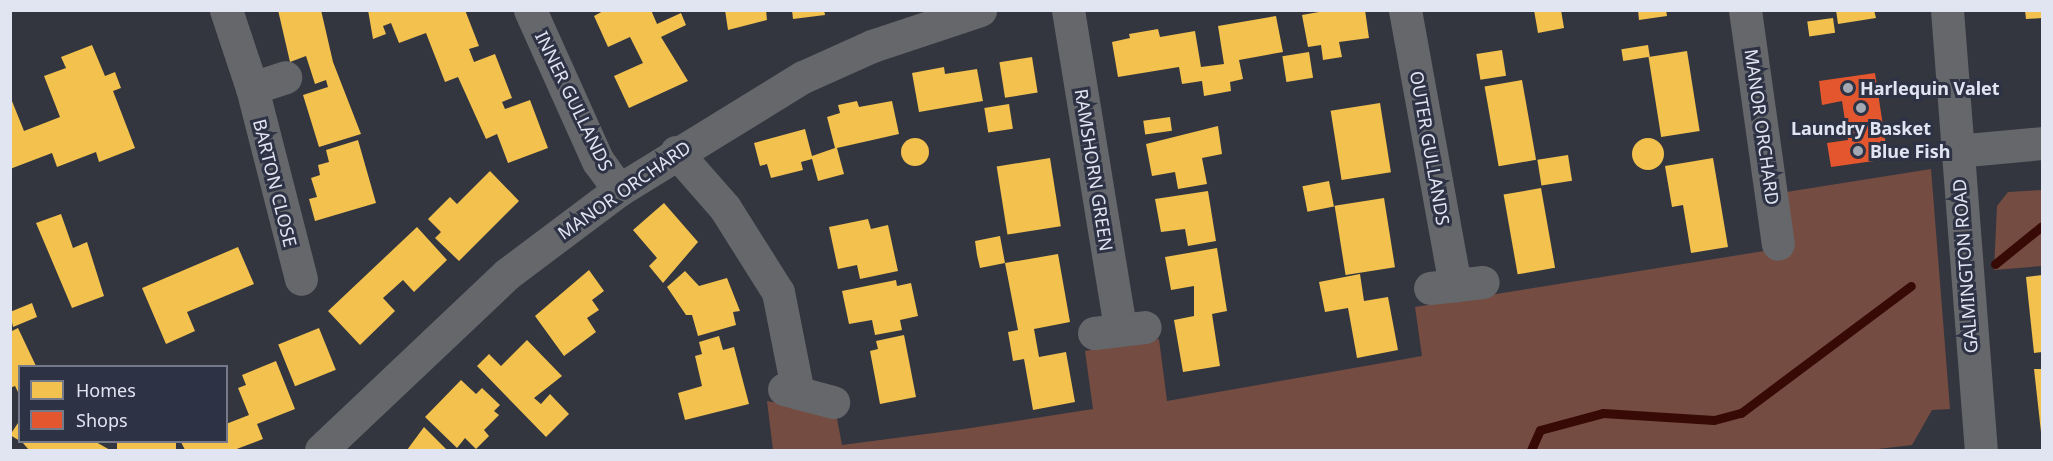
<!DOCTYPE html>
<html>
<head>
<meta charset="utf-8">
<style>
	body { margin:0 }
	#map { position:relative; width:2053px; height:461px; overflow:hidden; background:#33363f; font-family:"Noto Sans",sans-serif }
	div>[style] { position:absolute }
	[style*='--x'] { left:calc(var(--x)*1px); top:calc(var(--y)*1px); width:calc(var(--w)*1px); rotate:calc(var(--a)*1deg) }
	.green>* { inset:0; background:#744c41 }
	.homes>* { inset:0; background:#f2c14e; transform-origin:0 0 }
	.round { border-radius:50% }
	.shops>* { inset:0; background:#e4572e }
	.stream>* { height:9px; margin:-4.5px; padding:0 4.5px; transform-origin:4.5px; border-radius:4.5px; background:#380a06 }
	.minor>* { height:33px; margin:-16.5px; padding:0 16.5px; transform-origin:16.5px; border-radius:16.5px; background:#65676b }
	.dots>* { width:16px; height:16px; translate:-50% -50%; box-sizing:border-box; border:3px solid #2d3245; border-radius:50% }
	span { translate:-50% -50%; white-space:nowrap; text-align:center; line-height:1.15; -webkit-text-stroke:6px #2d3245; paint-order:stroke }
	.poi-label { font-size:18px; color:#e1e5f2; font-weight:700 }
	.left { translate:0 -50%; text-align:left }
	.street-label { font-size:18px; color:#e1e5f2 }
	.frame { position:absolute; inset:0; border:12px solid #e1e5f2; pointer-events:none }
	.legend { position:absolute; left:18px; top:365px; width:210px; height:78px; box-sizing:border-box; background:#2d3245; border:2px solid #757a8a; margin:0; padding:8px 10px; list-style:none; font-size:18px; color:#e1e5f2 }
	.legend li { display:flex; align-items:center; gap:12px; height:30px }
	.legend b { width:30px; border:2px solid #757a8a }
</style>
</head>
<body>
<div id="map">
	<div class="green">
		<div style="clip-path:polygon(1931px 169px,1950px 409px,1932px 410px,1912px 445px,1869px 450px,773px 450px,767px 401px,836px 413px,842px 445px,964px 429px,1093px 409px,1085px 351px,1159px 339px,1167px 401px,1422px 356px,1415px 307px,1789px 247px,1780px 193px)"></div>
		<div style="clip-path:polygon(2042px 190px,2042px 266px,1994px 270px,1997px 206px,2008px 192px)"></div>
	</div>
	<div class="homes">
		<div style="clip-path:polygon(278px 10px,321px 10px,333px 62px,361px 134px,319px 147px,303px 95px,328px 87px,326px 80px,315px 84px,306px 56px,290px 62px)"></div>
		<div style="clip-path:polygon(368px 10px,465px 10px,479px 46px,469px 49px,474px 62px,495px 54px,512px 98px,502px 102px,505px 109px,530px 100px,548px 148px,508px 163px,497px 134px,486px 139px,458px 77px,445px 82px,426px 33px,399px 43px,391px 23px,383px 26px,386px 34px,373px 39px)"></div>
		<div style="clip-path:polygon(605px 10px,651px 10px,657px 24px,681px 13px,686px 25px,661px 37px,688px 81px,629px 108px,614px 76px,643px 63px,630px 37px,608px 47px,594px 16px)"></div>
		<div style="clip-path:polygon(725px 10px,766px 10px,767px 20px,728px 30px)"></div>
		<div style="clip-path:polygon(792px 10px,824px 10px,825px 15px,793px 19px)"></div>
		<div style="clip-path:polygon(1330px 10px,1365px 10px,1369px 38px,1339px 42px,1342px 57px,1323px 60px,1321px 45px,1308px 47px,1302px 15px)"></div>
		<div style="clip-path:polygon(1534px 10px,1561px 10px,1564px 28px,1538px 33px)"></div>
		<div style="clip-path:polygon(1638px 10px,1666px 10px,1667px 16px,1639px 20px)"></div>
		<div style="clip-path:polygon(1836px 10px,1874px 10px,1876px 18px,1838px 24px)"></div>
		<div style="clip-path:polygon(2025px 10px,2042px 10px,2042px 18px,2026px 19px)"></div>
		<div style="clip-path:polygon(1276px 16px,1283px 52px,1239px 60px,1243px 79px,1230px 82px,1231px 91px,1204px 96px,1202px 81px,1182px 84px,1179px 67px,1118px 77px,1112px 42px,1130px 38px,1129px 34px,1158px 29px,1160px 37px,1195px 31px,1201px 67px,1224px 64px,1218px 26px)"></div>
		<div style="left:1833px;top:18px;width:15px;height:26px;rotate:82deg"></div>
		<div style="clip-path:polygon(92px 45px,105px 76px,115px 72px,121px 88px,113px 91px,135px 148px,99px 162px,96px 152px,57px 167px,52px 153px,10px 169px,10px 96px,24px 131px,60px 117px,44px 76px,66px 68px,61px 57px)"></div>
		<div style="left:1648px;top:45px;width:12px;height:27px;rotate:81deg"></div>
		<div style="left:1502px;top:50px;width:26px;height:26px;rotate:81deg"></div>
		<div style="left:1687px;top:51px;width:81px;height:39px;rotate:81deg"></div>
		<div style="left:1309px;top:52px;width:26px;height:27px;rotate:81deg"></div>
		<div style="left:1032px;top:57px;width:36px;height:33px;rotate:81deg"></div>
		<div style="clip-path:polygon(944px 67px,945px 74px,977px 69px,983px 101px,919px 112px,912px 73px)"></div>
		<div style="left:1522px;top:80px;width:81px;height:38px;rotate:80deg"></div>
		<div style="clip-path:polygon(857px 101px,859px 107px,892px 101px,899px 134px,837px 148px,844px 174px,818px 181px,812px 159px,801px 162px,803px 170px,771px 178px,767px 164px,760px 166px,754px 143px,805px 129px,812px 156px,835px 148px,827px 117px,840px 113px,838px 105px)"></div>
		<div style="left:1380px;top:103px;width:70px;height:50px;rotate:81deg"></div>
		<div style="left:1009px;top:104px;width:25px;height:25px;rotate:81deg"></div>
		<div style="left:1170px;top:117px;width:14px;height:27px;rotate:82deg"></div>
		<div style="clip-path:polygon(1218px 126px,1222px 154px,1202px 158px,1207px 184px,1178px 189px,1175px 172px,1152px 176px,1146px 144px)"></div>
		<div class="round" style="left:901px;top:138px;width:28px;height:28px"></div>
		<div class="round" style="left:1632px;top:138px;width:32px;height:32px"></div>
		<div style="clip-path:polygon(358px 140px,376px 203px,315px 221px,309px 199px,317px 197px,311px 178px,320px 175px,318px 165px,329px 162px,326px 150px)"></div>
		<div style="left:1568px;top:155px;width:26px;height:31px;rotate:81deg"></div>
		<div style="left:1050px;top:158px;width:69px;height:54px;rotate:81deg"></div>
		<div style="clip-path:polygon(1713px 158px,1728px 247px,1691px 253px,1683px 205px,1672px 207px,1665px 166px)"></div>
		<div style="clip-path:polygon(490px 171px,519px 201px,459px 261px,435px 238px,441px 232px,428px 219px,450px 197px,457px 204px)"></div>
		<div style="left:1329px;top:181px;width:26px;height:27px;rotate:79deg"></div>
		<div style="left:1541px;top:188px;width:81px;height:38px;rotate:80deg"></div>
		<div style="clip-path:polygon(1208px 191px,1216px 241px,1188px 246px,1185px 229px,1161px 232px,1155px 199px)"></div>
		<div style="left:1384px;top:198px;width:70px;height:50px;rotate:81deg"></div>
		<div style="clip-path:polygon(664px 203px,698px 242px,663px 283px,649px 266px,657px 258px,633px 230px)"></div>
		<div style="clip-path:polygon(61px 214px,73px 248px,87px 242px,104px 296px,72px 308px,36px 223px)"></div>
		<div style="clip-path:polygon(868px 219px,871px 229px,888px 225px,898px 271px,860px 279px,857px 265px,838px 269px,829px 227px)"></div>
		<div style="clip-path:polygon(417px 227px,447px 260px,414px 292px,403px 280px,383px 298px,395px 311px,360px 345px,328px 311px)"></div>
		<div style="clip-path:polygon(1000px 236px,1005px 263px,1058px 254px,1070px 322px,1034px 329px,1039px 357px,1066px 352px,1075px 402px,1033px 410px,1024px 359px,1013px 361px,1008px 332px,1018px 330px,1005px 263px,980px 268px,977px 255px,975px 241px)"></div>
		<div style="clip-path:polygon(238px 247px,254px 284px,187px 312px,195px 331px,166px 344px,142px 288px)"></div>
		<div style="clip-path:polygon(1217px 248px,1227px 311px,1212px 314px,1220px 366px,1183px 372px,1174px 320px,1194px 316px,1194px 286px,1171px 290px,1165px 257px)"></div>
		<div style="clip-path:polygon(589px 270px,604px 291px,592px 300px,599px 310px,587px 318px,596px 332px,564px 356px,535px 316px)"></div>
		<div style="clip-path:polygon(685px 271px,699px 286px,727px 278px,740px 311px,733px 312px,736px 325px,698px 336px,692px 315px,686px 315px,667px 287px)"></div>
		<div style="clip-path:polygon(1360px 274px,1364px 301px,1388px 297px,1398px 350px,1357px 358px,1348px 308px,1325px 312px,1319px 282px)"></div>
		<div style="clip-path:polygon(2042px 275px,2042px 352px,2034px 353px,2026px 277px)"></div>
		<div style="clip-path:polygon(896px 280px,897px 286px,911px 283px,918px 316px,900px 320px,902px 330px,875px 335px,872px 320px,849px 324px,842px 291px)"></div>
		<div style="clip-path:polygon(32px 303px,37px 317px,13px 327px,10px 312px)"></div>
		<div style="clip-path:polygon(18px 328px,36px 366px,20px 366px,20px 396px,15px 386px,10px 388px,10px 332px)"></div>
		<div style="left:319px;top:328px;width:45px;height:44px;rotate:68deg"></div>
		<div style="clip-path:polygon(904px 335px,916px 397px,880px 404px,870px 351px,878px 349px,876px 341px)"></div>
		<div style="clip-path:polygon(719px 336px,723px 350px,734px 347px,749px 404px,685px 420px,678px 393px,702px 386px,695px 356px,702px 354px,699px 342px)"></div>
		<div style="clip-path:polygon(527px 340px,562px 376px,534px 398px,541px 404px,550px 394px,569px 414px,546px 437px,477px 366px,489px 354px,501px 366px)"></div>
		<div style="clip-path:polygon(276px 361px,295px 409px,257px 424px,263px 439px,234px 450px,185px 450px,181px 442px,226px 442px,226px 424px,249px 415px,238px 388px,246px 385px,242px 375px)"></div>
		<div style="clip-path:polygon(2034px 369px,2042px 369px,2042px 432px,2041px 432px)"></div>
		<div style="clip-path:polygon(461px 380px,476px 394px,482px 388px,500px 405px,494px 411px,499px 415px,484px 430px,489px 436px,476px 449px,465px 438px,457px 448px,425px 417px)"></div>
		<div style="clip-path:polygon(20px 420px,20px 441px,10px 435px)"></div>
		<div style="clip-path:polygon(424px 427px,447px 450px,407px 450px)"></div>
		<div style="clip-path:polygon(22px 442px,96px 442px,110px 450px,29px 450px)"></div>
		<div style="left:117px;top:442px;width:59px;height:9px"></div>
	</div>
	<div class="shops">
		<div style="clip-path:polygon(1875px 73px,1888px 159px,1831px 167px,1827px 143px,1848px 140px,1842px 101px,1822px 105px,1819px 81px)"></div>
	</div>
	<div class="stream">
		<div style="--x:1995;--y:264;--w:60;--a:-39"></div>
		<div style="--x:1531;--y:450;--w:22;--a:-66"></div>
		<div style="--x:1540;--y:430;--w:65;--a:-15.1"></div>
		<div style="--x:1603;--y:413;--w:111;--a:3.6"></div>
		<div style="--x:1714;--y:420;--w:28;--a:-15"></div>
		<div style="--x:1741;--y:413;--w:212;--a:-36.8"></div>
	</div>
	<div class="minor">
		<div style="--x:226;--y:10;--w:82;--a:71.6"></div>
		<div style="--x:252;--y:88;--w:197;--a:75.6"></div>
		<div style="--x:530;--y:10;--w:166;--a:65.8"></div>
		<div style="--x:598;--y:161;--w:36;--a:54"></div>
		<div style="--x:1068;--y:10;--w:323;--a:80.7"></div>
		<div style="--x:1405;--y:10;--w:280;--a:79.7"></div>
		<div style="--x:1745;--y:10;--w:236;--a:82"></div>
		<div style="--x:1947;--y:10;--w:441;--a:85.6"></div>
		<div style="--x:252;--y:88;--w:35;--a:-18"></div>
		<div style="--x:1956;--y:151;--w:86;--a:-5.3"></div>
		<div style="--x:676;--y:152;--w:74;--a:48.8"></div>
		<div style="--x:725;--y:208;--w:99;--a:57.8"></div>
		<div style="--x:778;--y:292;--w:103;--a:78.8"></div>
		<div style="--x:1430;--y:288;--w:53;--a:-6.5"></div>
		<div style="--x:1094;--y:333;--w:51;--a:-6.7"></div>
		<div style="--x:784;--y:389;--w:51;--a:14.9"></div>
		<div style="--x:321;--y:450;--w:256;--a:-43.4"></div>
		<div style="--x:507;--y:274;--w:140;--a:-36.9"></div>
		<div style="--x:619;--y:190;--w:216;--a:-31.6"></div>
		<div style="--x:803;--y:77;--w:76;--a:-24.2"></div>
		<div style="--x:872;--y:46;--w:114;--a:-18.4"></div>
	</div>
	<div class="dots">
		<div style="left:1848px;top:88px;background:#a4a8b3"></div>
		<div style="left:1861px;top:108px;background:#a4a8b3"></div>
		<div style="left:1858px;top:151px;background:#a4a8b3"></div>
	</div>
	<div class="poi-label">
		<span class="left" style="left:1860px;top:88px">Harlequin Valet</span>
		<span style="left:1861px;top:128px">Laundry Basket</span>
		<span class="left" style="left:1870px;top:151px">Blue Fish</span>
	</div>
	<div class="street-label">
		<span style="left:574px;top:101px;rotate:64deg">INNER GULLANDS</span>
		<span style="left:1762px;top:127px;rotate:82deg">MANOR ORCHARD</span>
		<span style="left:1430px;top:148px;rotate:80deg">OUTER GULLANDS</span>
		<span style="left:1094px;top:170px;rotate:81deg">RAMSHORN GREEN</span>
		<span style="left:275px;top:183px;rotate:76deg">BARTON CLOSE</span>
		<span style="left:624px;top:190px;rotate:-35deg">MANOR ORCHARD</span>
		<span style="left:1965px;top:266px;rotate:-94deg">GALMINGTON ROAD</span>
	</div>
	<div class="frame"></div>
	<ul class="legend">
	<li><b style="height:16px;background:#f2c14e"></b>Homes</li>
	<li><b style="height:16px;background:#e4572e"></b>Shops</li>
	</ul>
</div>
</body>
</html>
